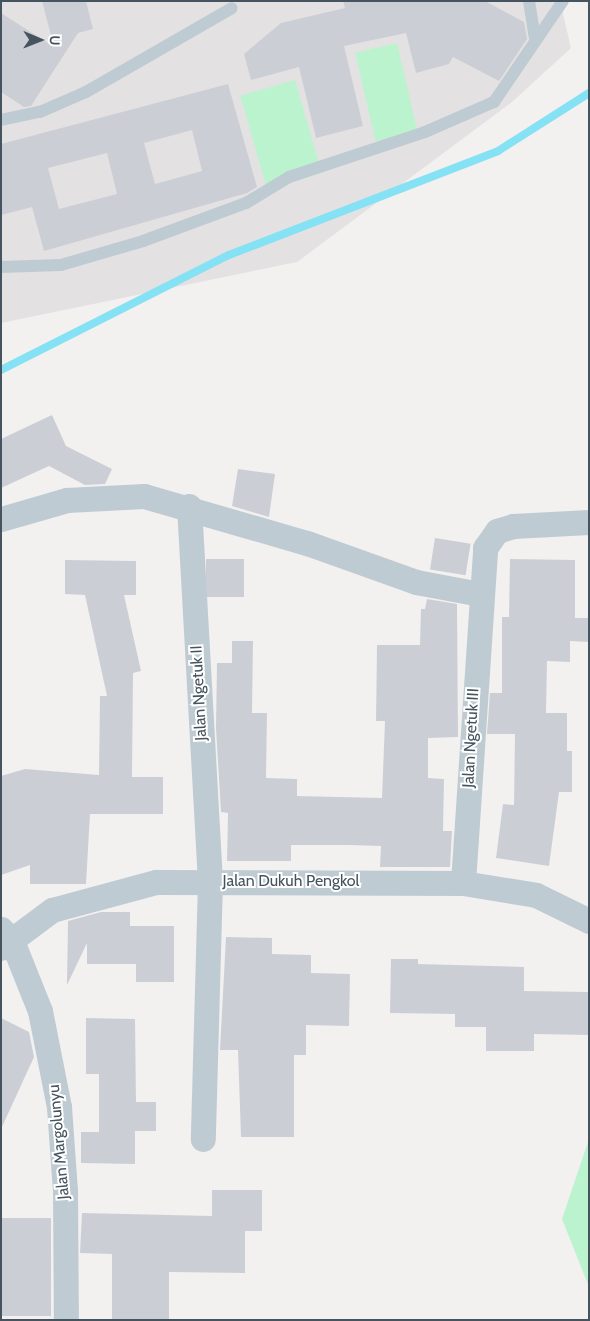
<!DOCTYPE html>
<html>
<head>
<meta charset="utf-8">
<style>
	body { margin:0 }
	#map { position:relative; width:590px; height:1321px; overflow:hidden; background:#f3f0f0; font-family:Cabin,sans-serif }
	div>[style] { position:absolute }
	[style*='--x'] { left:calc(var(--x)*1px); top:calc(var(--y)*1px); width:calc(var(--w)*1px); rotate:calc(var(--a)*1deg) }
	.education>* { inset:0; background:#e4e1e2 }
	.green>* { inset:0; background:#bbf3cf; transform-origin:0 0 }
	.stream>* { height:8px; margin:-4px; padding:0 4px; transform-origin:4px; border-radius:4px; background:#85e1f4 }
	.building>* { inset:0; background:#cbcfd5; transform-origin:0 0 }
	.lane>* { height:12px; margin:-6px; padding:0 6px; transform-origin:6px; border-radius:6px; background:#bfcbd3 }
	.street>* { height:25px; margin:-12.5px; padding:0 12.5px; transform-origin:12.5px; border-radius:12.5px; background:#bfcbd3 }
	span { translate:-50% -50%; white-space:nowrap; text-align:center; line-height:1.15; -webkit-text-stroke:4px #fff; paint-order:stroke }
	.street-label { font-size:16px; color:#46545f }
	.frame { position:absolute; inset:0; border:2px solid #46545f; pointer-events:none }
	.north { position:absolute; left:15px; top:15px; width:50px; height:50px; -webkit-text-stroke:4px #fff; paint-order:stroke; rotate:91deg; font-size:14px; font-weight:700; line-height:20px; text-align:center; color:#46545f }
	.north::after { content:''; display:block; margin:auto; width:18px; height:22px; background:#46545f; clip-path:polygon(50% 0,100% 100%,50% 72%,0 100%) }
</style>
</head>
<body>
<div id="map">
	<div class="education">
		<div style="clip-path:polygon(1px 1px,560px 1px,571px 48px,512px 102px,297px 262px,1px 323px)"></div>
	</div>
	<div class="green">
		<div style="left:397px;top:43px;width:91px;height:43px;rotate:77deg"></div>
		<div style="left:295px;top:80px;width:97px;height:57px;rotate:74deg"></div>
		<div style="clip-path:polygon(589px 1139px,589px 1287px,562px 1219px)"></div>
	</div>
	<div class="stream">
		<div style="--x:1;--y:370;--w:255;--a:-26.8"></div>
		<div style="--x:229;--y:255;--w:288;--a:-21.1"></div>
		<div style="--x:498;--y:151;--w:108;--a:-32.5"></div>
	</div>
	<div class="building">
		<div style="clip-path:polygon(42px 1px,86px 1px,93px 29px,78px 33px,31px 106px,24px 107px,1px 92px,1px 13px,54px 47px)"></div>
		<div style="clip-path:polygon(343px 1px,485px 1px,524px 22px,527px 39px,499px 81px,453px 57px,449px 64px,416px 73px,406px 33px,344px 46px,363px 126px,316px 138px,299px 67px,251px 80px,244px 54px,281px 23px,345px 8px)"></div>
		<div style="clip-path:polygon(evenodd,228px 84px,257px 187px,247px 193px,44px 251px,32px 207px,1px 215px,1px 144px,228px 84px,192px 130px,202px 171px,155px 184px,144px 143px,192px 130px,228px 84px,107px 153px,117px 194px,59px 209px,48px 168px,107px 153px)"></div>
		<div style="clip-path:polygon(52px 415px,66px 446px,112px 469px,105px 484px,85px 485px,49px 466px,1px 488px,1px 439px)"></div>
		<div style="clip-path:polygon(238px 469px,275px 474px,269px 517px,232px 506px)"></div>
		<div style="left:435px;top:538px;width:36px;height:32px;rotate:9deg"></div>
		<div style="left:206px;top:559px;width:38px;height:38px"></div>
		<div style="clip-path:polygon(510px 559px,575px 560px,575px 618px,589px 618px,589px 642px,570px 641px,570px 662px,547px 661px,546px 713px,567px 713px,567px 751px,572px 751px,572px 792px,559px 792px,549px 866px,496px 858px,503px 804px,514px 805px,515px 734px,487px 734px,490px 693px,502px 693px,502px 617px,509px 617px)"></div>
		<div style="clip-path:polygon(65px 560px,136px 561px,136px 595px,124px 595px,141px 671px,133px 673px,132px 777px,163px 777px,163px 814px,90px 814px,86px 884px,30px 884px,30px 865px,1px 875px,1px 776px,25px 769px,99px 775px,100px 696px,107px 696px,85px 595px,65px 594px)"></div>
		<div style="clip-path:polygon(427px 599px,457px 604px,458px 737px,428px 738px,428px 778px,444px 779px,443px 831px,452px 831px,450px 867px,380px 867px,381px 846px,349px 845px,291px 845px,291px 861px,227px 861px,228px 813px,221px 812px,216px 728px,217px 663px,232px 663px,232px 641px,253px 641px,252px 713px,267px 713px,266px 778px,297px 779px,297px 796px,382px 798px,385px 721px,376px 721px,377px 645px,420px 645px,421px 609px,425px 609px)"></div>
		<div style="clip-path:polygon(101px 912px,130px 912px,130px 926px,174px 926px,174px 982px,136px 982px,136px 964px,87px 964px,87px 943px,67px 985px,68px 921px)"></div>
		<div style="clip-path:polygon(226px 937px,272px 938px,272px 954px,311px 955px,311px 973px,350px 974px,349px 1026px,306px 1025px,306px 1055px,294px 1055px,294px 1137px,241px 1137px,238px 1050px,220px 1050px)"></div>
		<div style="clip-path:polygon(391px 959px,418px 959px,418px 964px,524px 967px,524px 991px,589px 992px,589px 1035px,534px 1034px,534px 1051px,486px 1051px,486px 1027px,455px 1027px,455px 1014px,390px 1013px)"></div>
		<div style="clip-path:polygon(1px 1018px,29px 1032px,34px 1057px,1px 1129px)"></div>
		<div style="clip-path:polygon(86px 1018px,135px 1019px,136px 1102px,156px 1102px,156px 1131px,135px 1131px,135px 1164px,81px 1163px,81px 1132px,99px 1132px,99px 1074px,86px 1074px)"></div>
		<div style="clip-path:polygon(212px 1190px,262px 1190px,262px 1231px,245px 1231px,245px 1273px,169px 1272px,169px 1320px,112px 1320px,112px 1254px,80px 1253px,82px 1213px,212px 1216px)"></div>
		<div style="left:1px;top:1218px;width:50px;height:98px"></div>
	</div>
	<div class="lane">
		<div style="--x:529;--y:1;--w:36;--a:81"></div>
		<div style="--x:1;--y:120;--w:40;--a:-12"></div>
		<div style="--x:40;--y:112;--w:50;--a:-23.5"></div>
		<div style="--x:86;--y:92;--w:168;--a:-29.9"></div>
		<div style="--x:1;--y:267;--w:60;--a:-1.9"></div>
		<div style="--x:61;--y:265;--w:85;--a:-16.3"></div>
		<div style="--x:143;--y:241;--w:110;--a:-20.3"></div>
		<div style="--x:246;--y:203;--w:50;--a:-31.2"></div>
		<div style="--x:289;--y:177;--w:143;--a:-18.3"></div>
		<div style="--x:425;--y:132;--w:75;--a:-23.5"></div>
		<div style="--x:494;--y:102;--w:122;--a:-55.7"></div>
	</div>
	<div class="street">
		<div style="--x:189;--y:506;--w:376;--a:86.8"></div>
		<div style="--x:210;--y:881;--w:258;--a:91.6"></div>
		<div style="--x:1;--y:519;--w:69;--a:-16.1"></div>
		<div style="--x:67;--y:500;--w:77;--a:-3"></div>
		<div style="--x:144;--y:496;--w:170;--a:16.1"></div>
		<div style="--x:307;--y:543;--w:116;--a:19.7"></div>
		<div style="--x:416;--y:582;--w:65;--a:10.6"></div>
		<div style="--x:463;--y:883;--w:336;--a:-86.2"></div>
		<div style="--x:485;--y:548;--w:21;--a:-55"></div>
		<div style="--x:497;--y:531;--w:17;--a:-17"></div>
		<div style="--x:513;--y:526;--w:76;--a:-3"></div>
		<div style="--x:1;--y:929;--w:16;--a:47"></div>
		<div style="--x:12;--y:941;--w:75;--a:68.2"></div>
		<div style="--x:40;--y:1011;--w:98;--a:78.8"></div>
		<div style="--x:59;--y:1107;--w:83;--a:85.9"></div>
		<div style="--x:65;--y:1190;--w:130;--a:89.6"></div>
		<div style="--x:1;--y:948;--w:64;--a:-36.7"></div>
		<div style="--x:52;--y:910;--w:108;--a:-15.1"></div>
		<div style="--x:156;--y:882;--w:307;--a:0.2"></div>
		<div style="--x:463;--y:883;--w:74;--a:9.3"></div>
		<div style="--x:536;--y:895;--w:59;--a:26.1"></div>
	</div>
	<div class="street-label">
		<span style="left:199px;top:693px;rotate:-93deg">Jalan Ngetuk II</span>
		<span style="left:471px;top:738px;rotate:-87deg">Jalan Ngetuk III</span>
		<span style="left:291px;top:881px">Jalan Dukuh Pengkol</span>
		<span style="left:59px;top:1142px;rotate:-95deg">Jalan Margolunyu</span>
	</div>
	<div class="frame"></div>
	<div class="north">U</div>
</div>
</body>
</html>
